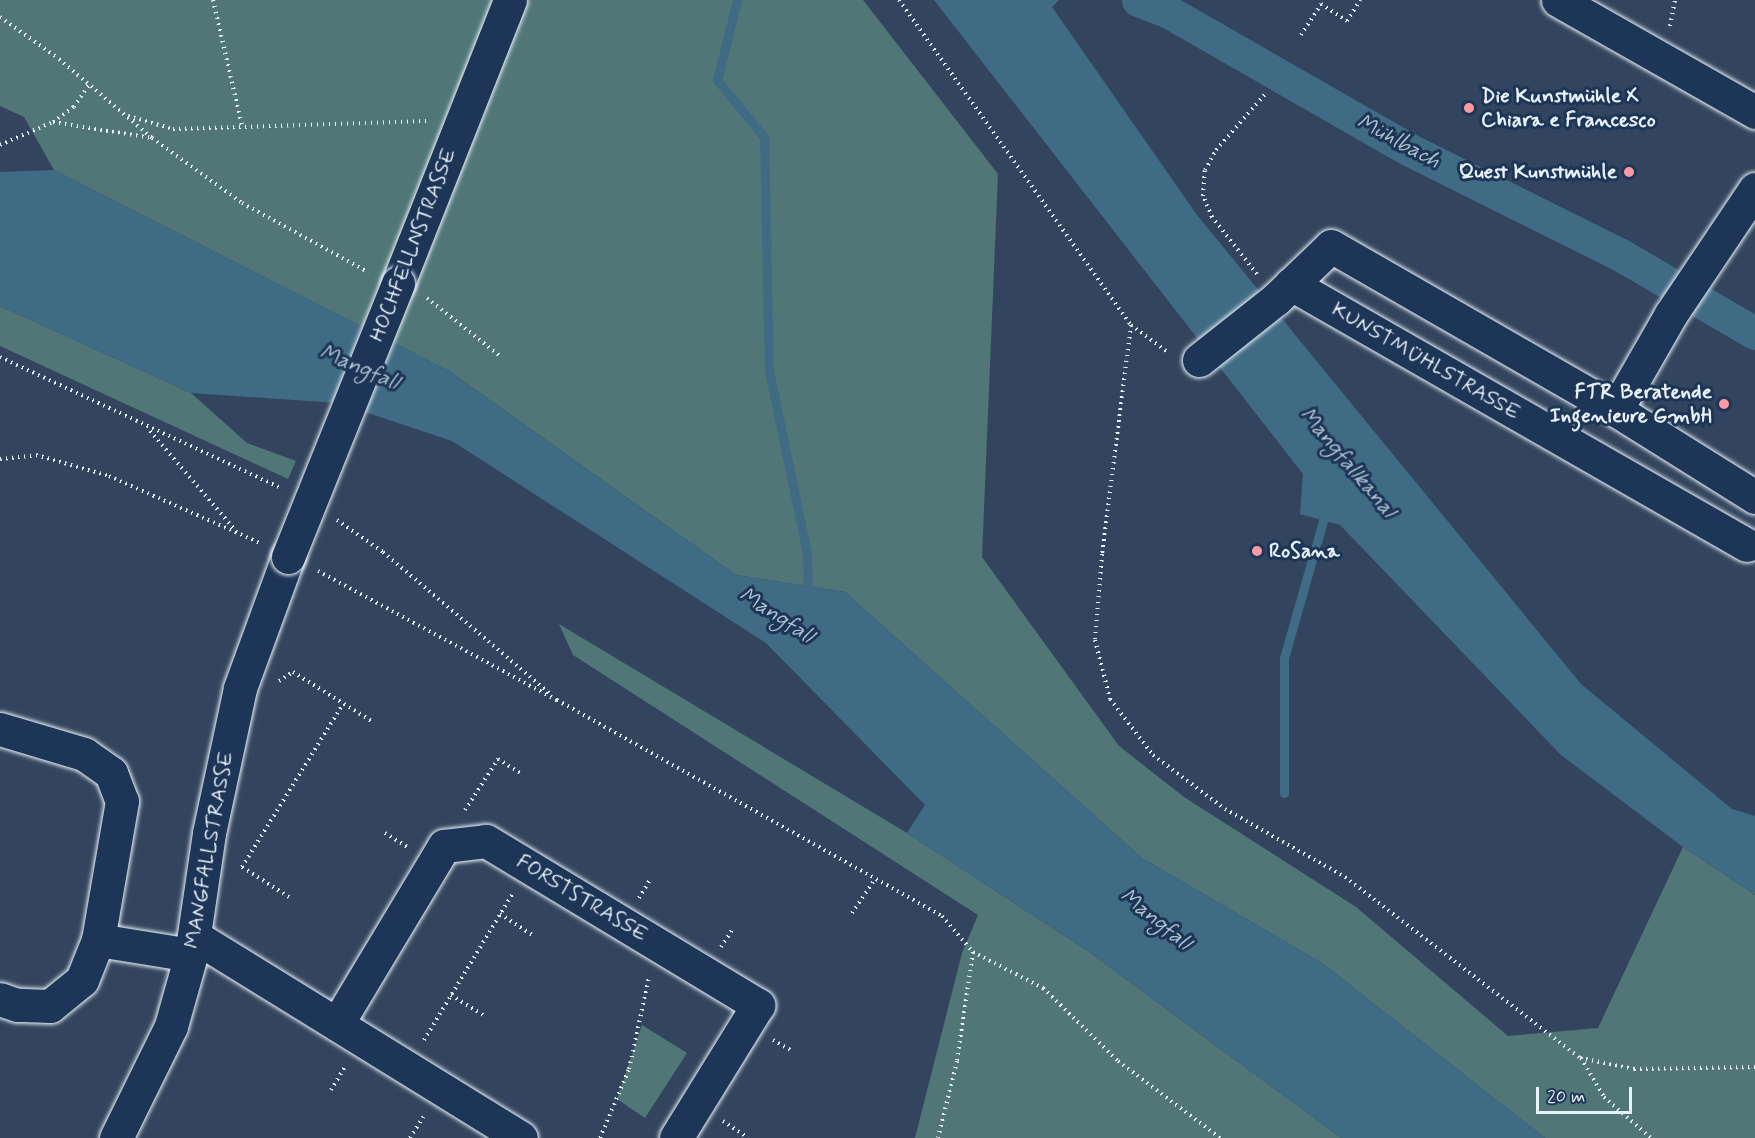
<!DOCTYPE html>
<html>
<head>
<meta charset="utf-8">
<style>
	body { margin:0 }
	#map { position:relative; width:1755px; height:1138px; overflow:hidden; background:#33455e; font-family:Mynerve,sans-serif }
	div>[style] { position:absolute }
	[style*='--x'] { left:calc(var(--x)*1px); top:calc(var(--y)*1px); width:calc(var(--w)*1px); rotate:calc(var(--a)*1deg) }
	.green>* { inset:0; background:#517677 }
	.water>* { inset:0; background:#406b85 }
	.stream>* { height:9px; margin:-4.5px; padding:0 4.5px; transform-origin:4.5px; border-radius:4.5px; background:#406b85 }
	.canal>* { height:33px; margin:-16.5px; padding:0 16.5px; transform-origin:16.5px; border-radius:16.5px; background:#406b85 }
	.path>* { height:4px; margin-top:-2px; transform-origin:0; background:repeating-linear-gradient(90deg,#e8f1f8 0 1.5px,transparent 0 6px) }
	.roads { filter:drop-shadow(0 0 2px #e8f1f8) drop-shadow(0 0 2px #e8f1f8) }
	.minor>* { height:33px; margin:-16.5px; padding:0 16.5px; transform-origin:16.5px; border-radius:16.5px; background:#1d3557 }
	.bridges { filter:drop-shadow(0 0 2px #e8f1f8) drop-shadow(0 0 2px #e8f1f8) }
	.minor-bridge>* { height:33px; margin:-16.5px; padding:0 16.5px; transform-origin:16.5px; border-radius:16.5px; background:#1d3557 }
	.dots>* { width:16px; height:16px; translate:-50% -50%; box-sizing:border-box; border:3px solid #1d3557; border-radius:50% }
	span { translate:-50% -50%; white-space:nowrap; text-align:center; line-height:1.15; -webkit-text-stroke:6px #1d3557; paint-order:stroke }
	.poi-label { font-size:21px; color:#e8f1f8; font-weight:700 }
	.left { translate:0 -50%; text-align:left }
	.right { translate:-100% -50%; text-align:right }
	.street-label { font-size:21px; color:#e8f1f8 }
	.water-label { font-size:22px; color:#adc2d0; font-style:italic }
	.scale { position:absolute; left:1536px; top:1087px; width:96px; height:27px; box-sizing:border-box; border:3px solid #e8f1f8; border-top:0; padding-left:8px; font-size:18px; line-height:21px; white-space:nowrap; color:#e8f1f8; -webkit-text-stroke:4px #1d3557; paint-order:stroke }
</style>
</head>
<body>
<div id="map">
	<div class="green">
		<div style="clip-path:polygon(0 0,863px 0,998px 174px,982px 557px,1119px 746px,1184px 797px,1356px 907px,1508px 1036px,1598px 1028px,1683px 847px,1755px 895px,1755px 1138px,1545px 1138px,1322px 963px,1142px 858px,845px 592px,736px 575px,449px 371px,54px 170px,24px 117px,0 106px)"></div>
		<div style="clip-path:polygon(0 306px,191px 393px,247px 443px,296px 461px,288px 479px,0 346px)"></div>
		<div style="clip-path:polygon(559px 624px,907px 833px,1089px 952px,1341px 1138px,915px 1138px,962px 953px,978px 915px,573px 655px)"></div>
		<div style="clip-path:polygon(642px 1025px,687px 1053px,645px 1118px,617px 1099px)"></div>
	</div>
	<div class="water">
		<div style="clip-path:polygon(934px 0,1059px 0,1052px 7px,1197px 215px,1581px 684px,1732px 809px,1755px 816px,1755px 895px,1683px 847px,1561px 755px,1340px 525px,1300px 514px,1303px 474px)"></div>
		<div style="clip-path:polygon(54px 170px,449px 371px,736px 575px,845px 592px,1142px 858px,1322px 963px,1545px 1138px,1341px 1138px,1089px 952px,907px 833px,925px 805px,766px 643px,452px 441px,338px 403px,191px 393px,0 306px,0 172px)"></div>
	</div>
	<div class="stream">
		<div style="--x:737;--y:0;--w:82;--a:104"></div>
		<div style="--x:717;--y:80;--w:74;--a:50.5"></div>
		<div style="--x:764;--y:137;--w:234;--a:88.8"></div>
		<div style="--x:769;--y:371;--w:186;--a:78.2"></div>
		<div style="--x:807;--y:553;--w:46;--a:88.8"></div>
		<div style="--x:1284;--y:793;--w:135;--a:-90"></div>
		<div style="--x:1284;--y:658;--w:153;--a:-74.1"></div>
	</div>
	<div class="canal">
		<div style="--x:1138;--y:0;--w:31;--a:21"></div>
		<div style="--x:1167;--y:11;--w:278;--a:29.8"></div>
		<div style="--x:1408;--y:149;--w:236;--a:26.5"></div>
		<div style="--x:1619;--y:254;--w:157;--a:30.2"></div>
	</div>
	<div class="path">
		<div style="--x:213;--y:0;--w:129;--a:77"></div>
		<div style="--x:899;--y:0;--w:399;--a:54.5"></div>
		<div style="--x:1131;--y:325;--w:231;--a:97.2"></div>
		<div style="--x:1102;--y:554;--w:86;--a:94.7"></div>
		<div style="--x:1095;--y:640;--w:61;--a:75.7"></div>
		<div style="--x:1110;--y:699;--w:71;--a:52.5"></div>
		<div style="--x:1153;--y:755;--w:90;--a:36.9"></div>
		<div style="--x:1225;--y:809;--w:138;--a:29.5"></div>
		<div style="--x:1345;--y:877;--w:297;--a:37.6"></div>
		<div style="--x:1580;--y:1058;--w:55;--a:11.5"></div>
		<div style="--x:1634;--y:1069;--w:121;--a:-0.9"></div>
		<div style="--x:0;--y:17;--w:72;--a:35.4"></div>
		<div style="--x:59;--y:59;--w:122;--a:40.3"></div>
		<div style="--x:152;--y:138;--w:111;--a:35.8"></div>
		<div style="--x:242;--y:203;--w:144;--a:28.7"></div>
		<div style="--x:1670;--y:26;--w:26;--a:-79"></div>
		<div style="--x:1301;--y:35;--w:37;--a:-57"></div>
		<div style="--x:1321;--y:4;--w:31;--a:33"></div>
		<div style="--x:1347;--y:21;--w:25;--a:-58"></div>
		<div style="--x:128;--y:116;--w:47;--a:16.1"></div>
		<div style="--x:173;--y:129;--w:254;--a:-1.8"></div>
		<div style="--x:53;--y:122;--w:26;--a:-36"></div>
		<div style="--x:74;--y:107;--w:27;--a:-56"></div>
		<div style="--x:0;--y:145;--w:58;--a:-23.5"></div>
		<div style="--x:53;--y:122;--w:100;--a:9.2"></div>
		<div style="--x:1257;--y:274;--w:73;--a:-128.3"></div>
		<div style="--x:1212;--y:217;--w:23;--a:-113"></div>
		<div style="--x:1203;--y:196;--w:26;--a:-86"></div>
		<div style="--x:1205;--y:170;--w:23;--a:-61"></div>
		<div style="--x:1216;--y:150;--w:77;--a:-48.7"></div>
		<div style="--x:427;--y:298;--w:93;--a:38.5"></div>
		<div style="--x:1131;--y:325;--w:47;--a:36.4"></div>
		<div style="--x:0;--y:357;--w:310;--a:25"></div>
		<div style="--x:150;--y:431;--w:133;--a:49.3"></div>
		<div style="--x:0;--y:459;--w:36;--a:-6"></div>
		<div style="--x:36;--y:455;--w:76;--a:16"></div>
		<div style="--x:109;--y:476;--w:165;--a:23.9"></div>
		<div style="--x:337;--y:520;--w:56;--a:34.8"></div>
		<div style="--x:383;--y:552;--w:218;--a:40.3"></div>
		<div style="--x:318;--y:571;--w:272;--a:28.4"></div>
		<div style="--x:557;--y:700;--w:441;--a:29.3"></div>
		<div style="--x:942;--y:916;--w:48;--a:49.3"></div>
		<div style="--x:973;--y:952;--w:110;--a:98.4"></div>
		<div style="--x:957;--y:1061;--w:79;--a:103.9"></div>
		<div style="--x:279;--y:681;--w:17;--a:-33"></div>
		<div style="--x:293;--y:672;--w:94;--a:32"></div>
		<div style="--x:465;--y:810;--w:61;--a:-57.1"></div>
		<div style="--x:498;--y:759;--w:28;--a:32"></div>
		<div style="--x:385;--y:833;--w:26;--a:32"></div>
		<div style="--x:289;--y:897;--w:56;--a:-147.4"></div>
		<div style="--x:242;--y:867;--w:192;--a:-58.2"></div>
		<div style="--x:639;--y:898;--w:21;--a:-59"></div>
		<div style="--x:852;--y:913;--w:41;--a:-55.9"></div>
		<div style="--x:500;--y:914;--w:40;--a:32.9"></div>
		<div style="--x:721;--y:947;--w:20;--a:-57"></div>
		<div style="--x:973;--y:952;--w:79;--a:27.2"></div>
		<div style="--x:1043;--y:988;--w:105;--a:44.2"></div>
		<div style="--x:1118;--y:1061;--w:128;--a:37"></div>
		<div style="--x:451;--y:995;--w:39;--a:32"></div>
		<div style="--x:424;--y:1040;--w:172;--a:-58.8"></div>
		<div style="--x:773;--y:1040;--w:20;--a:30"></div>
		<div style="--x:1581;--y:1058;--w:45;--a:59.5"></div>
		<div style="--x:1604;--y:1097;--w:62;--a:41.1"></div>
		<div style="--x:331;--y:1090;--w:26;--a:-59"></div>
		<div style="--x:723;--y:1121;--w:30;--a:34"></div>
		<div style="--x:410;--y:1138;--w:25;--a:-58"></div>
		<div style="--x:600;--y:1138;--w:75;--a:-67.2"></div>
		<div style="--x:629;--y:1069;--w:94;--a:-77.7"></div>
	</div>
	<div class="roads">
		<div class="minor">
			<div style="--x:1558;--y:0;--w:227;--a:29.6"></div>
			<div style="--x:1755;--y:189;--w:151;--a:123.9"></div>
			<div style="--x:1671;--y:314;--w:111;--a:119.8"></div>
			<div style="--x:1616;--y:410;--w:164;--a:32"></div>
			<div style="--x:398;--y:283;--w:304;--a:-68.4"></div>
			<div style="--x:1291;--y:284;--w:525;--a:29.79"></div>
			<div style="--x:1199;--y:360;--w:98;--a:-38.4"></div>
			<div style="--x:1276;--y:299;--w:76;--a:-43.9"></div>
			<div style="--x:1331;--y:246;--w:329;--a:29.9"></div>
			<div style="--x:0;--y:729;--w:88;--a:16.6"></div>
			<div style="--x:84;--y:754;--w:33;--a:35"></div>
			<div style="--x:111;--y:773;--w:30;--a:69"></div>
			<div style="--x:122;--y:801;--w:141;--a:99.8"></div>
			<div style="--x:98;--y:940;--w:43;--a:111.8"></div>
			<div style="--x:82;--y:980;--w:41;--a:140.9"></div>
			<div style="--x:50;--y:1006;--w:33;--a:-178"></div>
			<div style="--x:17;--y:1005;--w:18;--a:-161"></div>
			<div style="--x:194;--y:936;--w:384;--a:31.7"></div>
			<div style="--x:98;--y:940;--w:94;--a:9.2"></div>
			<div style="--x:337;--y:1024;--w:208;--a:-59"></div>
			<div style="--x:444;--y:846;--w:42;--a:-6.8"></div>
			<div style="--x:486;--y:841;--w:318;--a:31.1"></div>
			<div style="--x:758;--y:1005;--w:156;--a:121.7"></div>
			<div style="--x:116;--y:1138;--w:125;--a:-63.8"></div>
			<div style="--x:171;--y:1026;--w:74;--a:-74.3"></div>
			<div style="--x:191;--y:955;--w:123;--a:-81.6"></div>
			<div style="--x:209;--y:833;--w:148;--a:-77.9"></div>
			<div style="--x:240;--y:688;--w:140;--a:-69.9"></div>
		</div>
	</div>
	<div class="bridges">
		<div class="minor-bridge">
			<div style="--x:288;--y:557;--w:295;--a:-68.1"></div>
		</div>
	</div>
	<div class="dots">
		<div style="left:1469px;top:108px;background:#ff9aa2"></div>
		<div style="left:1629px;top:172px;background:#ff9aa2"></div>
		<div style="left:1724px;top:404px;background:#ff9aa2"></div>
		<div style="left:1257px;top:551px;background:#ff9aa2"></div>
	</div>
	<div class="poi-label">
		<span class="left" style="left:1481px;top:108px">Die Kunstmühle X<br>Chiara e Francesco</span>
		<span class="right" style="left:1617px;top:172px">Quest Kunstmühle</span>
		<span class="right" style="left:1712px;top:404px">FTR Beratende<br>Ingenieure GmbH</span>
		<span class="left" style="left:1269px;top:551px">RoSana</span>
	</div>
	<div class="street-label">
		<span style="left:413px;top:245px;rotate:-69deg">HOCHFELLNSTRASSE</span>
		<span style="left:1426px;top:361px;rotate:30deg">KUNSTMÜHLSTRASSE</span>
		<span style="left:209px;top:850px;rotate:-80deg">MANGFALLSTRASSE</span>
		<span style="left:582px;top:898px;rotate:31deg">FORSTSTRASSE</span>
	</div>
	<div class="water-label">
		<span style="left:1398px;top:142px;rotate:28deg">Mühlbach</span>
		<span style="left:359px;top:368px;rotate:23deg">Mangfall</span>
		<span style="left:1347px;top:463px;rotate:50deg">Mangfallkanal</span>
		<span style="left:776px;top:616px;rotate:33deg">Mangfall</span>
		<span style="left:1155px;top:920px;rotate:39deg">Mangfall</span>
	</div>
	<div class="scale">20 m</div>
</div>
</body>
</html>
